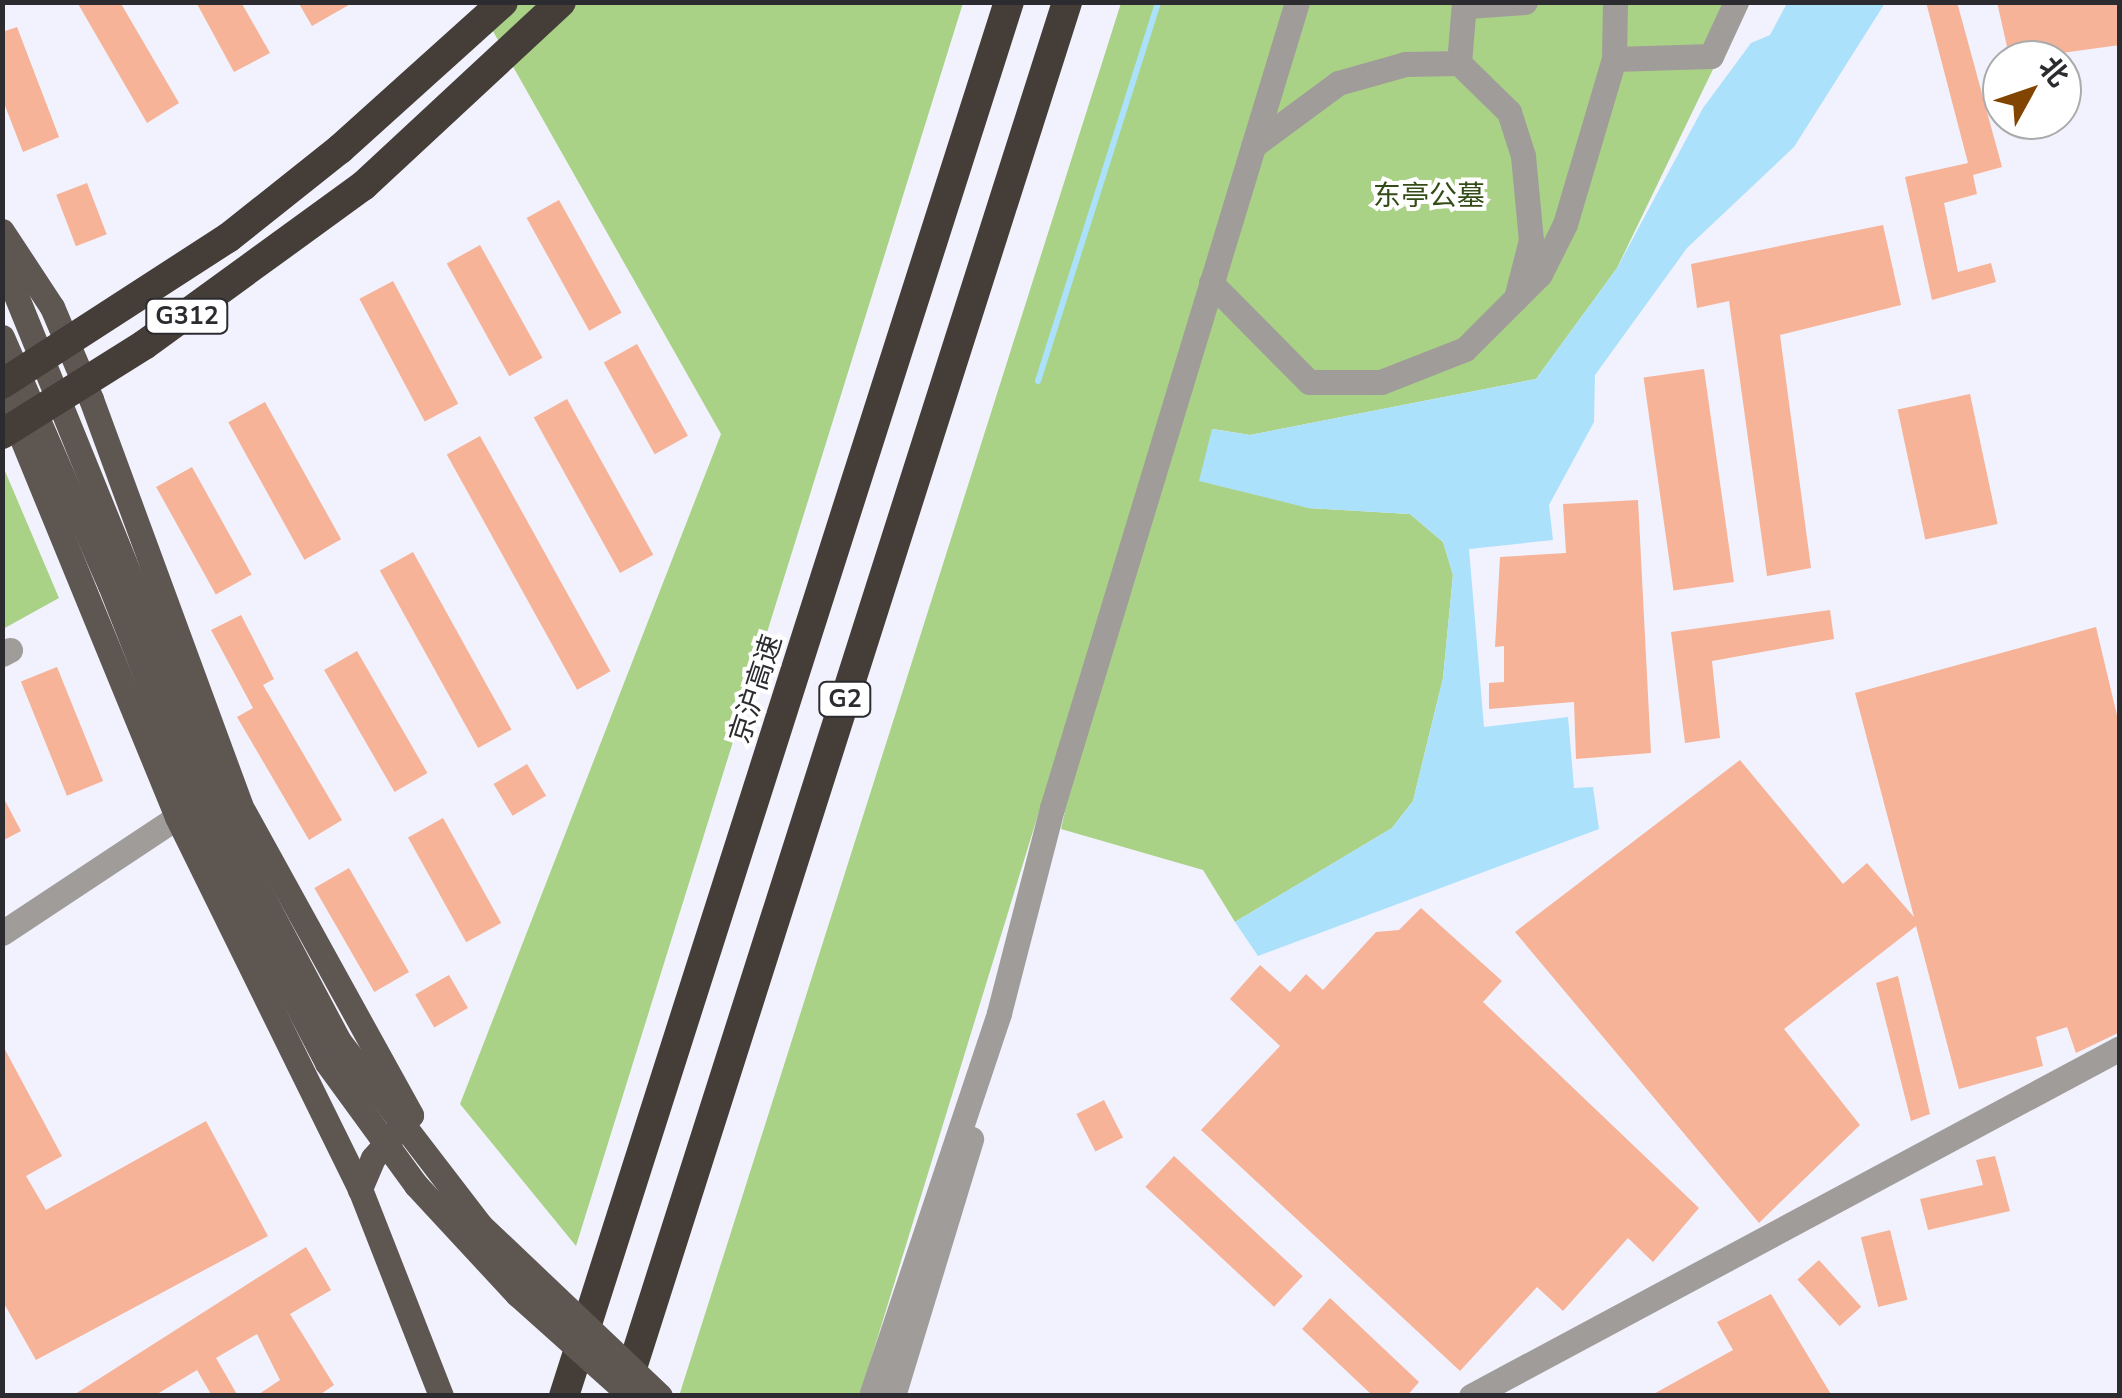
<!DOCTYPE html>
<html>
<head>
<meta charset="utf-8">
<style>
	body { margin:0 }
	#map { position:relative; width:2122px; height:1398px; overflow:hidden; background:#f1f2fd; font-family:"Nunito Sans","Noto Sans SC",sans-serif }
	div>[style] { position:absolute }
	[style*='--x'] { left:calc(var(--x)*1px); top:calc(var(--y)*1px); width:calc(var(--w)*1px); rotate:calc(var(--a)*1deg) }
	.green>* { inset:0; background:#aad287 }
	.water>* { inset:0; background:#ace1fb }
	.stream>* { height:6px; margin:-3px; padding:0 3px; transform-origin:3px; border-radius:3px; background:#ace1fb }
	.building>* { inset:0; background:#f6b398; transform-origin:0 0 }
	.minor>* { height:25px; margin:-12.5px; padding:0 12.5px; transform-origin:12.5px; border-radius:12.5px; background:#a09c99 }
	.major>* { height:25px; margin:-12.5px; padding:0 12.5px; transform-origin:12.5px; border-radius:12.5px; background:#5d5651 }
	.highway>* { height:30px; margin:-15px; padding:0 15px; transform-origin:15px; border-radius:15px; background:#453d38 }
	.major-bridge>* { height:25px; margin:-12.5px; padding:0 12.5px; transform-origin:12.5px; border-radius:12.5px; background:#5d5651 }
	.highway-bridge>* { height:30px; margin:-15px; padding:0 15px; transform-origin:15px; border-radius:15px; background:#453d38 }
	span { translate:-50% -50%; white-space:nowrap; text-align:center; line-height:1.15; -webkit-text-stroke:8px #fff; paint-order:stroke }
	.shield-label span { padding:2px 8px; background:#fff; border:2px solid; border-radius:8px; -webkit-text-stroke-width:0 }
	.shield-label { font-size:25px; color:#2c2c30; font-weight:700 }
	.park-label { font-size:28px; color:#334c17 }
	.street-label { font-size:28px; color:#2c2c30 }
	.frame { position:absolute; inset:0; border:5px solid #2c2c30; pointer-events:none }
	.north { position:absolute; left:1982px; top:40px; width:100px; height:100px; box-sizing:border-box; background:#fff; border:2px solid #ababac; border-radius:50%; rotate:50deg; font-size:28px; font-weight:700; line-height:40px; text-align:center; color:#2c2c30 }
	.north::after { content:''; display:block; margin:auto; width:35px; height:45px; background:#824501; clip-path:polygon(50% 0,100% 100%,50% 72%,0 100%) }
</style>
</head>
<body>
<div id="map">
	<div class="green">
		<div style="clip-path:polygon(477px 3px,963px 3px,576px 1246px,460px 1104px,721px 434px)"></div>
		<div style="clip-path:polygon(1121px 3px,1745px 3px,1617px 268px,1536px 379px,1250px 435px,1213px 429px,1308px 508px,1410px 514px,1443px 542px,1453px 575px,1443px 678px,1413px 801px,1392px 828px,1235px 922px,1203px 870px,1061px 829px,1065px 811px,1041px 805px,860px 1395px,679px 1396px)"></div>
		<div style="clip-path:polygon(2px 464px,59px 598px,3px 629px,2px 629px)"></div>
	</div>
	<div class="water">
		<div style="clip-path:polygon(1787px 3px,1885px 3px,1794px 147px,1687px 248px,1595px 375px,1594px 422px,1549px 505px,1553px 540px,1469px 549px,1484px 727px,1568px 717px,1574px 788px,1593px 787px,1599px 829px,1258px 956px,1235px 922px,1392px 828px,1413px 801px,1443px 678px,1453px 575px,1443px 542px,1410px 514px,1308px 508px,1199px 481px,1212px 429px,1250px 435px,1536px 379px,1617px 268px,1703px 108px,1751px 43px,1770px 35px)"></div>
	</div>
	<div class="stream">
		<div style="--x:1038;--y:381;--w:398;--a:-72.4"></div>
	</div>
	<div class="building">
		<div style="clip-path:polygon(77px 2px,120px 2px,179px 103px,147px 123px)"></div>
		<div style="clip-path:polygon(196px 2px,241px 2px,270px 53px,234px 72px)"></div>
		<div style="clip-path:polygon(298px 2px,354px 2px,312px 26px)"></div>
		<div style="clip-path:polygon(1926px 2px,1957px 2px,2002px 167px,1973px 175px,1977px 194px,1944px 203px,1958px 272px,1991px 263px,1996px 282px,1932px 300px,1905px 177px,1968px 163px)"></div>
		<div style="clip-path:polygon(1997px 2px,2120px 2px,2120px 45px,2010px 60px)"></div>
		<div style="clip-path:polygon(17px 27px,59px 137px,23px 152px,2px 98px,2px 32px)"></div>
		<div style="left:87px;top:183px;width:55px;height:33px;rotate:69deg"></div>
		<div style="left:559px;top:200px;width:129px;height:37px;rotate:61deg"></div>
		<div style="clip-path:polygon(1883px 225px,1901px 305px,1780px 335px,1811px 568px,1767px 576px,1729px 301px,1697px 308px,1691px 264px)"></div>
		<div style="left:480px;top:245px;width:129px;height:38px;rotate:61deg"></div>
		<div style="left:393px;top:281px;width:139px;height:38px;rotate:62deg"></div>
		<div style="left:637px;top:344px;width:105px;height:38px;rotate:61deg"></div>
		<div style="left:1704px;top:369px;width:215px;height:61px;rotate:82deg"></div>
		<div style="left:1970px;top:394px;width:133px;height:74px;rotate:78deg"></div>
		<div style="left:567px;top:399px;width:178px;height:38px;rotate:61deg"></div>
		<div style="left:265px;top:402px;width:157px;height:42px;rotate:61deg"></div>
		<div style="left:480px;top:436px;width:269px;height:38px;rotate:61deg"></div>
		<div style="left:192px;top:467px;width:123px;height:41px;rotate:61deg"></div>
		<div style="clip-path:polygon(1638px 500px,1651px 753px,1576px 759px,1574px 702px,1489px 709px,1489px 683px,1504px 682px,1504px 646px,1495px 647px,1500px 557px,1566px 553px,1563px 504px)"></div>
		<div style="left:413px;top:552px;width:203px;height:38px;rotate:61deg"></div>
		<div style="clip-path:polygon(1830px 610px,1834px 639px,1712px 661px,1720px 738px,1685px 743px,1671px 632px)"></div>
		<div style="clip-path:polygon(241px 615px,274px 679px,263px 685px,342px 820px,309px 840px,237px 717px,253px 708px,211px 630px)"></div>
		<div style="clip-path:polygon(2096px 627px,2120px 728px,2120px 1032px,2076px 1053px,2067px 1027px,2036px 1037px,2043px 1066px,1959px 1089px,1916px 926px,1784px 1029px,1860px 1125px,1759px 1223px,1515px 932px,1740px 760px,1843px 884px,1867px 863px,1914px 917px,1855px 693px)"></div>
		<div style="left:357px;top:651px;width:141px;height:38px;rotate:60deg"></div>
		<div style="left:57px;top:667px;width:123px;height:39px;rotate:68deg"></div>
		<div style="left:527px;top:764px;width:37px;height:39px;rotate:59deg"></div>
		<div style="clip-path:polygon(2px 795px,21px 831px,2px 841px)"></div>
		<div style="left:443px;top:818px;width:120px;height:40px;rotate:61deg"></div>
		<div style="left:349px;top:868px;width:120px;height:40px;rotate:60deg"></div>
		<div style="clip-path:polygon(1421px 908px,1502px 981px,1483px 1002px,1699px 1208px,1653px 1262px,1628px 1238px,1563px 1311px,1537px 1287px,1460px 1371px,1201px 1130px,1280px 1046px,1230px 999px,1260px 965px,1290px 992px,1306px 974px,1323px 990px,1376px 932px,1399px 930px)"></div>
		<div style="left:449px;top:975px;width:38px;height:39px;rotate:60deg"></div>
		<div style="clip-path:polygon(1898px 976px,1930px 1114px,1911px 1121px,1876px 983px)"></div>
		<div style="clip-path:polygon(2px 1044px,62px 1156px,26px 1176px,46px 1210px,206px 1121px,268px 1236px,36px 1360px,2px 1300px)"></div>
		<div style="left:1104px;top:1100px;width:42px;height:31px;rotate:63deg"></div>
		<div style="left:1174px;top:1156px;width:176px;height:42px;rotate:43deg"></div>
		<div style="clip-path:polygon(1995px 1156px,2010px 1211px,1928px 1230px,1920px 1199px,1983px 1185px,1976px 1160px)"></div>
		<div style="left:1890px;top:1230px;width:72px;height:30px;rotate:76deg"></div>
		<div style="clip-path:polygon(306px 1247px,331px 1290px,290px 1314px,334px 1385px,318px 1396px,256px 1396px,280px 1380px,257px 1334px,216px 1358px,238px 1396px,212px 1396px,197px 1370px,154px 1396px,72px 1396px)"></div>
		<div style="left:1819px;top:1260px;width:63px;height:29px;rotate:48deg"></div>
		<div style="clip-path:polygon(1771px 1294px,1832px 1396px,1650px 1396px,1733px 1350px,1717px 1322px)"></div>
		<div style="clip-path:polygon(1330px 1298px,1419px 1382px,1407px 1396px,1373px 1396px,1302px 1329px)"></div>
	</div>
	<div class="minor">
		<div style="--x:1468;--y:6;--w:57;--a:-4"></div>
		<div style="--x:1614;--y:59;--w:97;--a:-1.8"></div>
		<div style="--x:1711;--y:56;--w:60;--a:-65.2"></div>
		<div style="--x:1459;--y:63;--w:61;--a:-85.3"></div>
		<div style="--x:1253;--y:146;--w:106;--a:-36.5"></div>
		<div style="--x:1338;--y:83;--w:70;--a:-15.8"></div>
		<div style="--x:1405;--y:64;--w:54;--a:-1.1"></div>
		<div style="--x:1459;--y:63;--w:70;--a:44.4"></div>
		<div style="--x:1509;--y:112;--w:46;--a:72.3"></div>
		<div style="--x:1523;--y:156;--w:84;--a:84.6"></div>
		<div style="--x:1531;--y:240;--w:60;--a:104.5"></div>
		<div style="--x:1211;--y:283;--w:139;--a:45.3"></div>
		<div style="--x:1309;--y:382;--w:72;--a:0"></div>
		<div style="--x:1381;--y:382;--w:90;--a:-21.4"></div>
		<div style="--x:1465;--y:349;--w:106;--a:-45"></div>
		<div style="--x:1540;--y:274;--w:56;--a:-63.4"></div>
		<div style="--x:1565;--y:224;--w:172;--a:-73.5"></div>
		<div style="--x:1614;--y:59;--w:57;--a:-89"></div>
		<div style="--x:2;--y:654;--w:9;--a:-27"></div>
		<div style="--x:2;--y:933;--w:210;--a:-33.5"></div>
		<div style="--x:871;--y:1396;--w:404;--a:-71.5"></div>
		<div style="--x:999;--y:1013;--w:212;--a:-75.5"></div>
		<div style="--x:1052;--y:808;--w:842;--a:-73.09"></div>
		<div style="--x:893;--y:1396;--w:269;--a:-73.1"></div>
		<div style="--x:1471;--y:1396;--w:736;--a:-28.2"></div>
	</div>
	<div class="major">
		<div style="--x:2;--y:231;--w:91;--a:56.7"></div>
		<div style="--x:52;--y:307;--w:100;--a:67"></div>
		<div style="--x:91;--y:399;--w:432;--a:69.8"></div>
		<div style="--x:240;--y:805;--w:354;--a:61.1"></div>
		<div style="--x:411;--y:1115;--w:57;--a:131.5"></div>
		<div style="--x:373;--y:1158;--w:34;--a:113"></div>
		<div style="--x:2;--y:261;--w:340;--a:67.9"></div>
		<div style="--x:2;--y:337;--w:270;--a:66.5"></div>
		<div style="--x:2;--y:390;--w:461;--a:67.7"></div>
		<div style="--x:177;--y:817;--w:415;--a:63.8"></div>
		<div style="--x:360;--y:1189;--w:222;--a:68.6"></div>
	</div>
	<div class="highway">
		<div style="--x:340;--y:149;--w:219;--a:-42"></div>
		<div style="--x:363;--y:186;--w:270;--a:-42.9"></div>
		<div style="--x:624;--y:1393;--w:1460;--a:-72.33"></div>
		<div style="--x:564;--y:1396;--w:1463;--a:-72.3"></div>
	</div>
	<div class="major-bridge">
		<div style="--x:130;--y:576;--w:303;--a:68.3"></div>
		<div style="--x:242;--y:858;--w:207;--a:62.1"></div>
		<div style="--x:339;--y:1041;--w:232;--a:52.5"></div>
		<div style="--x:480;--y:1225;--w:248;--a:43.5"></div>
		<div style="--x:110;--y:585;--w:270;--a:68.5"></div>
		<div style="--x:209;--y:836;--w:256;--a:62.5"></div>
		<div style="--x:327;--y:1063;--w:151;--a:53.9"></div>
		<div style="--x:416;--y:1185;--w:149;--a:47.2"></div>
		<div style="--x:517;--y:1294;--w:153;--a:41.8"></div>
	</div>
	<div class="highway-bridge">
		<div style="--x:2;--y:384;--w:269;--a:-32.9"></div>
		<div style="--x:228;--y:238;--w:143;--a:-38.5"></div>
		<div style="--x:2;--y:434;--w:168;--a:-32.1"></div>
		<div style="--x:144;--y:345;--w:271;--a:-36"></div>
	</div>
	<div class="shield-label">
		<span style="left:187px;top:316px">G312</span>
		<span style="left:845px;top:699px">G2</span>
	</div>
	<div class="park-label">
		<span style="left:1429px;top:196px">东亭公墓</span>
	</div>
	<div class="street-label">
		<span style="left:756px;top:689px;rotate:-72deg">京沪高速</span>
	</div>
	<div class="frame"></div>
	<div class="north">北</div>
</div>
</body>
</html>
